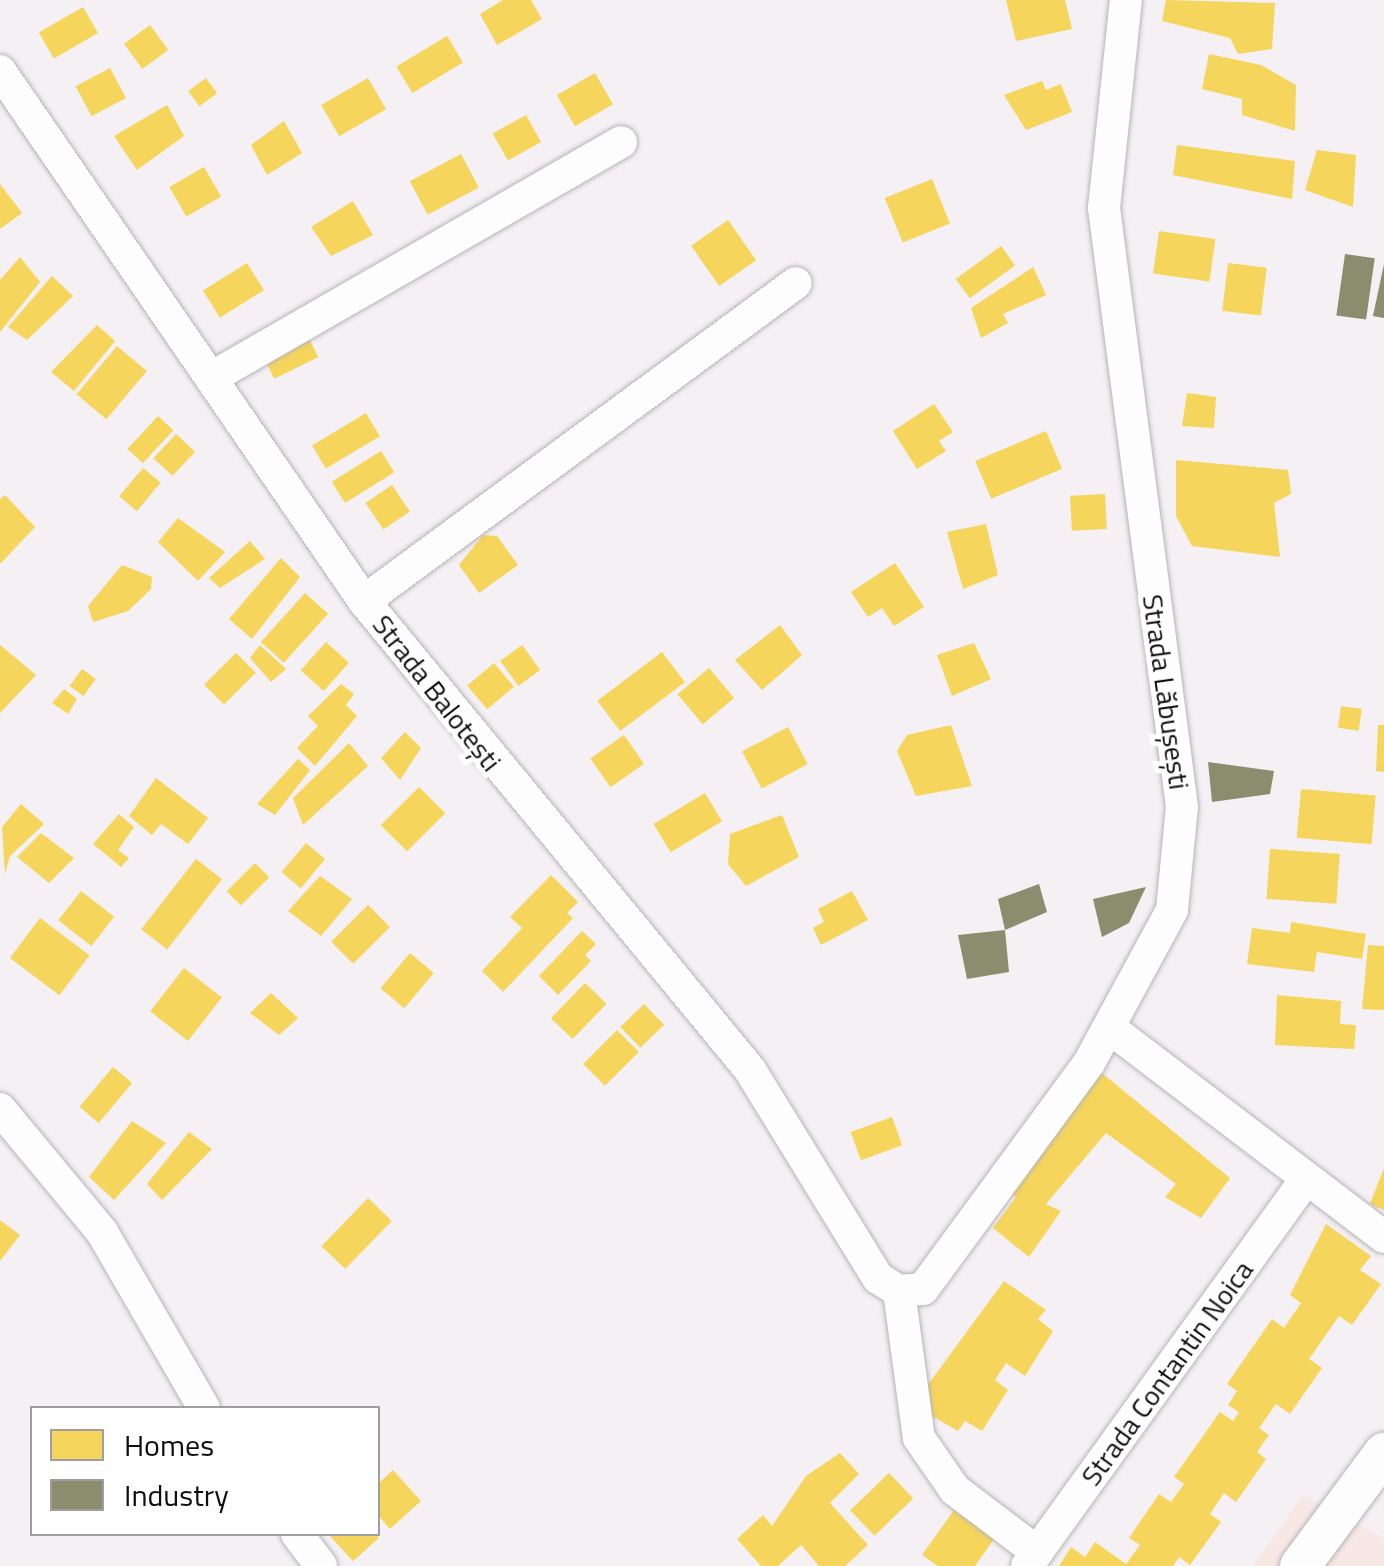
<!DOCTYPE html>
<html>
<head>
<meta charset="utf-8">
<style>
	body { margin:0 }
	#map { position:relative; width:1384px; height:1566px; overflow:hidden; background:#f4f0f4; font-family:"Titillium Web",sans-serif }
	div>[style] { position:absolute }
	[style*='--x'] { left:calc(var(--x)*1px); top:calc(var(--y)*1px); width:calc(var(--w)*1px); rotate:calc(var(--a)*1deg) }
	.industrial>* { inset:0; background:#f7e8e5 }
	.homes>* { inset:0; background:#f6d55c; transform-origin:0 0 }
	.industry>* { inset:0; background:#8c8c6e; transform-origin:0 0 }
	.roads { filter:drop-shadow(0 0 2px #b6b4b7) drop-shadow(0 0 2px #b6b4b7) }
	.minor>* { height:32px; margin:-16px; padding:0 16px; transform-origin:16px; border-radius:16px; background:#fdfdfd }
	.major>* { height:40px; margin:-20px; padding:0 20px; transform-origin:20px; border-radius:20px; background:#fdfdfd }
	span { translate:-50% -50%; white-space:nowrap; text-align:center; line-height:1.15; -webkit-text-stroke:10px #fefefe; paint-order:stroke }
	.street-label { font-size:28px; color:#100e10 }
	.legend { position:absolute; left:30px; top:1406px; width:350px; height:130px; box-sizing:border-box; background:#fefefe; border:2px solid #9f9e9f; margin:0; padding:12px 18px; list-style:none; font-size:30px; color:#100e10 }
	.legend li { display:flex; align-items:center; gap:20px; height:50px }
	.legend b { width:50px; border:2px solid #9f9e9f }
</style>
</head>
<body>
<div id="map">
	<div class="industrial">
		<div style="clip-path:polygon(1303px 1495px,1384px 1538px,1384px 1566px,1253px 1566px)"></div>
	</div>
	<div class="homes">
		<div style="clip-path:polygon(503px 0,531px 0,542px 19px,497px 45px,480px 14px)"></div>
		<div style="clip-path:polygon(1006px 0,1065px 0,1072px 29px,1016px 41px)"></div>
		<div style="clip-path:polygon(1166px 0,1275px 3px,1272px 49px,1238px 54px,1230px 38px,1162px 21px)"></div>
		<div style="left:83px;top:7px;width:30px;height:51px;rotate:60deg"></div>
		<div style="left:150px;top:25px;width:31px;height:32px;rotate:54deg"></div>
		<div style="left:447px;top:36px;width:31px;height:59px;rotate:59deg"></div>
		<div style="clip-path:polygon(1209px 54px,1261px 65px,1296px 85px,1295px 131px,1242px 115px,1242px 99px,1202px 89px)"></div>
		<div style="left:110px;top:68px;width:34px;height:39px;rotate:62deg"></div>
		<div style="left:595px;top:73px;width:36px;height:44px;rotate:60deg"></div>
		<div style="left:206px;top:78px;width:19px;height:22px;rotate:54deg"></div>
		<div style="left:368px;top:78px;width:36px;height:54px;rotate:60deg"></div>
		<div style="clip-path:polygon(1042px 81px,1046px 90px,1061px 84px,1072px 112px,1026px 130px,1004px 95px)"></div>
		<div style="clip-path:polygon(167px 105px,184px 136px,137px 170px,114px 136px)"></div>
		<div style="left:526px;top:115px;width:31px;height:38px;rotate:61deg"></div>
		<div style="clip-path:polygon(284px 121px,302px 153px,267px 175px,251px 145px)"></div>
		<div style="clip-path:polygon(1177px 145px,1295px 161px,1292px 199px,1173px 175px)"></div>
		<div style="clip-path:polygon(1317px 150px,1356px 155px,1353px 207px,1305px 190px)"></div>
		<div style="left:461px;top:154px;width:38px;height:58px;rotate:62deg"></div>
		<div style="left:204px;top:167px;width:34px;height:40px;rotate:60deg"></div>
		<div style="left:932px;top:179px;width:48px;height:51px;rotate:68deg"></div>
		<div style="clip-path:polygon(0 184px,22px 213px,0 229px)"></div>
		<div style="clip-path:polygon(353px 201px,373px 235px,331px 256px,311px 227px)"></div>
		<div style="left:728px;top:220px;width:49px;height:45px;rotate:55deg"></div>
		<div style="left:1159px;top:231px;width:57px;height:43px;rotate:8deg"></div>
		<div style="left:1001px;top:246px;width:24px;height:56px;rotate:54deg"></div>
		<div style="clip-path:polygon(20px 257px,40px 282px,0 332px,0 280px)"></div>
		<div style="left:247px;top:263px;width:32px;height:52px;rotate:58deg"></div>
		<div style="left:1228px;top:263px;width:39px;height:48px;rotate:7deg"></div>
		<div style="clip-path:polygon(1033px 267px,1046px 295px,1003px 314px,1008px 323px,981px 338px,971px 308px)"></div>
		<div style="clip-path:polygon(52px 276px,73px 296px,27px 340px,8px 327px)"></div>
		<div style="clip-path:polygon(97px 325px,115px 341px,74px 391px,51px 372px)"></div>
		<div style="left:306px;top:332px;width:28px;height:49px;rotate:64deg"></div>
		<div style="left:117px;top:346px;width:39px;height:63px;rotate:40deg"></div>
		<div style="clip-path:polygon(1187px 393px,1216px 397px,1214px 428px,1182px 426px)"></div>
		<div style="clip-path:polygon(934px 404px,953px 432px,939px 441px,946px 451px,917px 469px,893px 431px)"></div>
		<div style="left:366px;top:413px;width:27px;height:63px;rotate:59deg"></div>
		<div style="left:158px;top:416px;width:21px;height:45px;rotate:43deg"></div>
		<div style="left:1046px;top:431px;width:41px;height:77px;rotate:67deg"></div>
		<div style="left:176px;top:434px;width:26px;height:33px;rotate:43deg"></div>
		<div style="left:381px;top:451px;width:25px;height:58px;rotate:58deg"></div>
		<div style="clip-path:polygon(1176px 460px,1288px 470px,1291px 494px,1274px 503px,1280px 557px,1192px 546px,1176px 516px)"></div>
		<div style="left:143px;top:468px;width:23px;height:37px;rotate:40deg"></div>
		<div style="left:392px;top:485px;width:32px;height:32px;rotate:56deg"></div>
		<div style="left:1105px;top:494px;width:35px;height:35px;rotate:87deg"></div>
		<div style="clip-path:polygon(5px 495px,35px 527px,0 564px,0 499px)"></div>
		<div style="clip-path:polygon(178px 518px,225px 552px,198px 581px,158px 542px)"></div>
		<div style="clip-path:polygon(986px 524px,998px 575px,963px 589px,947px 532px)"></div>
		<div style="clip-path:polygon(483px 535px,497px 536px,518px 565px,479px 593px,459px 565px)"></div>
		<div style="clip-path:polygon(250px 541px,265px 559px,220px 588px,209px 578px)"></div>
		<div style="clip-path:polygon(281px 558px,300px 577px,252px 639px,229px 619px)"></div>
		<div style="clip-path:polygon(895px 563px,924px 607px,894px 626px,882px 608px,868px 617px,851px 592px)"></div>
		<div style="clip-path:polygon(122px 565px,152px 577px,151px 589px,128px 611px,93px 622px,88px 606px)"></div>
		<div style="left:305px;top:593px;width:31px;height:66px;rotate:42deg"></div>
		<div style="clip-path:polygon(780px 625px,802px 655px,762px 690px,735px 660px)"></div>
		<div style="left:326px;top:642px;width:31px;height:38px;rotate:42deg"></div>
		<div style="clip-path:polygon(974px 643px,991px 679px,952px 696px,937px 655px)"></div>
		<div style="clip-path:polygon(0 645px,36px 675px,0 713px)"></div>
		<div style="clip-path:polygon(260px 645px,286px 669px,271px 682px,250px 658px)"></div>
		<div style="left:522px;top:645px;width:31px;height:27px;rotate:54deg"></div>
		<div style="left:662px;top:652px;width:38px;height:81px;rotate:53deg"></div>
		<div style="left:236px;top:653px;width:28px;height:45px;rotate:45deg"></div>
		<div style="left:494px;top:663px;width:31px;height:35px;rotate:50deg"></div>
		<div style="left:709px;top:668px;width:39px;height:41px;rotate:50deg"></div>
		<div style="left:82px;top:669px;width:17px;height:21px;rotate:36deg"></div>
		<div style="clip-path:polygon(341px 684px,354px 694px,346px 705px,357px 716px,315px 766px,297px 748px,318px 726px,308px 716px)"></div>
		<div style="clip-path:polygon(64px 689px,77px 699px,68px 714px,52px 703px)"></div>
		<div style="left:1341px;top:706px;width:21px;height:22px;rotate:8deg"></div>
		<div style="clip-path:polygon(951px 725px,972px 786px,916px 796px,897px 751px,907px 735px)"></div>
		<div style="clip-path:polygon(1378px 725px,1384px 725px,1384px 772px,1376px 771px)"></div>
		<div style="left:788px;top:727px;width:42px;height:52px;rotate:62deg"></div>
		<div style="clip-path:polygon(405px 732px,421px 748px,400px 780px,381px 758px)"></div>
		<div style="left:624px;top:735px;width:35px;height:41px;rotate:55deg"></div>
		<div style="clip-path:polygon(349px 743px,368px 766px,303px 825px,293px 798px)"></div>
		<div style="clip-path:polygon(298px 759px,310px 770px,275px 815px,257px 804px)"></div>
		<div style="clip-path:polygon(156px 778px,208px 818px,188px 844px,161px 824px,152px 835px,129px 816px)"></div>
		<div style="left:419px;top:787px;width:37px;height:54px;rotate:45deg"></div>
		<div style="left:1301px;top:789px;width:75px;height:49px;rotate:5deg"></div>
		<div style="left:705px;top:793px;width:33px;height:60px;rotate:59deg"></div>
		<div style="clip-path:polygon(21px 804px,44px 824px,10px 856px,5px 874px,2px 827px)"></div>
		<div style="clip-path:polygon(119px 814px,134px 827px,118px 850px,129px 858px,121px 867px,93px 844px)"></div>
		<div style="clip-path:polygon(782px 815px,799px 857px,746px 886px,728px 864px,730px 834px)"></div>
		<div style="clip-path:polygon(41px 833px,74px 858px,49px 883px,17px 857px)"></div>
		<div style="left:306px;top:843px;width:25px;height:38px;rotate:40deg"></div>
		<div style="left:1270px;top:849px;width:70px;height:50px;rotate:4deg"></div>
		<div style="left:196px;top:859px;width:33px;height:89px;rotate:38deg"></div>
		<div style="left:255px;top:863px;width:20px;height:40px;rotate:45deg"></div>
		<div style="clip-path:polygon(551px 875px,578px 902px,567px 913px,573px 918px,503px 992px,482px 971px,522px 928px,510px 917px)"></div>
		<div style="clip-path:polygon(320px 876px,352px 899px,321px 936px,288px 911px)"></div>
		<div style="left:81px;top:891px;width:42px;height:37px;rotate:38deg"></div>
		<div style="clip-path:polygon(852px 891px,868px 920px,821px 945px,813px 928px,824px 922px,818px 909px)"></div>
		<div style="left:368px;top:905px;width:31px;height:52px;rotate:45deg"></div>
		<div style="left:40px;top:918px;width:62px;height:50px;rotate:37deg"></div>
		<div style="clip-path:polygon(1291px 922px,1366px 934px,1362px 959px,1317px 952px,1314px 972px,1247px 964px,1252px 928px,1290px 933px)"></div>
		<div style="clip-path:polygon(582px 931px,596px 944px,585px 955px,591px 961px,558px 995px,539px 976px)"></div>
		<div style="clip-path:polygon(1368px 945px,1384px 946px,1384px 1010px,1362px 1009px)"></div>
		<div style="left:410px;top:953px;width:31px;height:46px;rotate:40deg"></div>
		<div style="left:184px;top:968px;width:48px;height:55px;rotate:38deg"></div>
		<div style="left:585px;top:983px;width:30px;height:49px;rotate:44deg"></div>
		<div style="clip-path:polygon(271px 993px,298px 1018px,279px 1035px,250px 1013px)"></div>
		<div style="clip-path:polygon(1277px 995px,1341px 1001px,1340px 1024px,1356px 1025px,1354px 1049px,1275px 1045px)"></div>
		<div style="left:644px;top:1004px;width:29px;height:33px;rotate:46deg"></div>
		<div style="left:617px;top:1030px;width:31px;height:48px;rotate:45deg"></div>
		<div style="left:113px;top:1067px;width:25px;height:52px;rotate:40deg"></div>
		<div style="clip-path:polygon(1097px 1069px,1230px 1178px,1201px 1218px,1165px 1197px,1176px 1184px,1106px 1133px,1046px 1204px,1061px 1211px,1029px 1257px,993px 1228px,1016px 1197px,1006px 1190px)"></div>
		<div style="left:892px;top:1117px;width:30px;height:44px;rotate:70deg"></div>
		<div style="clip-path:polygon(132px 1121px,166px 1143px,114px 1200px,89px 1177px)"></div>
		<div style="clip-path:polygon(189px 1132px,212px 1149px,162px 1200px,147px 1184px)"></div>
		<div style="clip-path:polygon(1384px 1168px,1384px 1210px,1370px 1204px)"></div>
		<div style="left:368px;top:1198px;width:33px;height:67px;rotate:44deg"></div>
		<div style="clip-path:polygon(0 1220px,20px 1235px,0 1261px)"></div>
		<div style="clip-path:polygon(1326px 1224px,1371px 1256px,1360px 1270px,1381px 1284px,1352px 1325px,1339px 1316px,1309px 1359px,1322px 1368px,1290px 1414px,1276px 1404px,1259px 1428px,1269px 1435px,1257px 1452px,1266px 1459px,1236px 1502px,1224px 1493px,1210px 1514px,1221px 1522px,1190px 1565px,1179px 1557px,1173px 1566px,1059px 1566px,1071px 1547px,1085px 1557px,1095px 1542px,1126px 1564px,1140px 1545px,1129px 1538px,1159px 1494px,1171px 1502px,1184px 1484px,1174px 1477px,1220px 1412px,1233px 1421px,1239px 1412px,1228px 1405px,1237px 1391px,1227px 1384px,1272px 1319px,1284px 1328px,1301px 1303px,1290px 1295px)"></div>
		<div style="clip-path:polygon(1004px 1281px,1046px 1310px,1038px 1319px,1053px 1331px,1025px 1376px,1006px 1363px,995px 1380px,1008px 1390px,982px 1431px,965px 1421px,958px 1431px,913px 1405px)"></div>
		<div style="clip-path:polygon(840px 1453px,859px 1474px,830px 1503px,868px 1545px,845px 1566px,819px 1566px,801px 1545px,778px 1566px,761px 1566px,737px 1539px,763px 1515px,772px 1526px,806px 1476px)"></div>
		<div style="clip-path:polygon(393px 1470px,421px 1501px,390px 1529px,378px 1515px,378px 1484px)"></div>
		<div style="left:889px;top:1473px;width:35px;height:54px;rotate:46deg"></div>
		<div style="clip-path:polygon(954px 1510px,994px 1539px,975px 1566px,938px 1566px,922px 1555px)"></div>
		<div style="clip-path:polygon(328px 1534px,375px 1534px,379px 1538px,353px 1561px)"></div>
	</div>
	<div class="industry">
		<div style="left:1345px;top:254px;width:30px;height:62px;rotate:8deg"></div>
		<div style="clip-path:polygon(1384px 264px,1384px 318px,1373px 316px)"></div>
		<div style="clip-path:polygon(1208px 762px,1274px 771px,1270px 794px,1212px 802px)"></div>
		<div style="clip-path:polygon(1039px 884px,1047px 912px,1005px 930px,998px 899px)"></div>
		<div style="clip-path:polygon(1146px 887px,1129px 923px,1102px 937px,1093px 899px)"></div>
		<div style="clip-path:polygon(1005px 930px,1009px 972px,967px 979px,958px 935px)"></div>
	</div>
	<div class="roads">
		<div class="minor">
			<div style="--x:0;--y:71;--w:643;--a:55.52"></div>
			<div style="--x:364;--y:601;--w:607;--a:50.54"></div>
			<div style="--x:750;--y:1070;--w:244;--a:58.4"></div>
			<div style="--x:878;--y:1278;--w:25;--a:32"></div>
			<div style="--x:899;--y:1291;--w:24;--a:-5"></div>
			<div style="--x:923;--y:1289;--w:280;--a:-53.7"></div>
			<div style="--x:1089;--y:1063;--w:174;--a:-61.5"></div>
			<div style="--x:1172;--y:910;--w:103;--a:-84.5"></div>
			<div style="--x:1182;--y:807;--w:604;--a:-97.42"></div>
			<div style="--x:1104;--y:208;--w:209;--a:-84"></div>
			<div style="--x:211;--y:378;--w:473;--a:-29.9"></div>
			<div style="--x:364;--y:601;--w:536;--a:-36.36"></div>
			<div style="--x:1111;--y:1029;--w:343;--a:37.3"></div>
			<div style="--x:0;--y:1109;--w:160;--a:50.3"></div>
			<div style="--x:102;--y:1232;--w:203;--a:59.9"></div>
			<div style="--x:899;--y:1291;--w:148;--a:82.3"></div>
			<div style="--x:919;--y:1438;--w:63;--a:55.3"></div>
			<div style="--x:955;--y:1490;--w:103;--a:37.1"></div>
			<div style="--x:297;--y:1534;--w:40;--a:53"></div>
			<div style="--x:1027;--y:1566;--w:477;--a:-54.2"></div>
		</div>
		<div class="major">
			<div style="--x:1300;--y:1566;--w:141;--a:-53.4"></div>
		</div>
	</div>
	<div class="street-label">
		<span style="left:1166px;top:692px;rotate:82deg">Strada Lăbușești</span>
		<span style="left:437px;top:693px;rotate:52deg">Strada Balotești</span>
		<span style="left:1167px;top:1373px;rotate:-54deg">Strada Contantin Noica</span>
	</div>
	<ul class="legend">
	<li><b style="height:28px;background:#f6d55c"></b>Homes</li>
	<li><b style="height:28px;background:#8c8c6e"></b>Industry</li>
	</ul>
</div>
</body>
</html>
